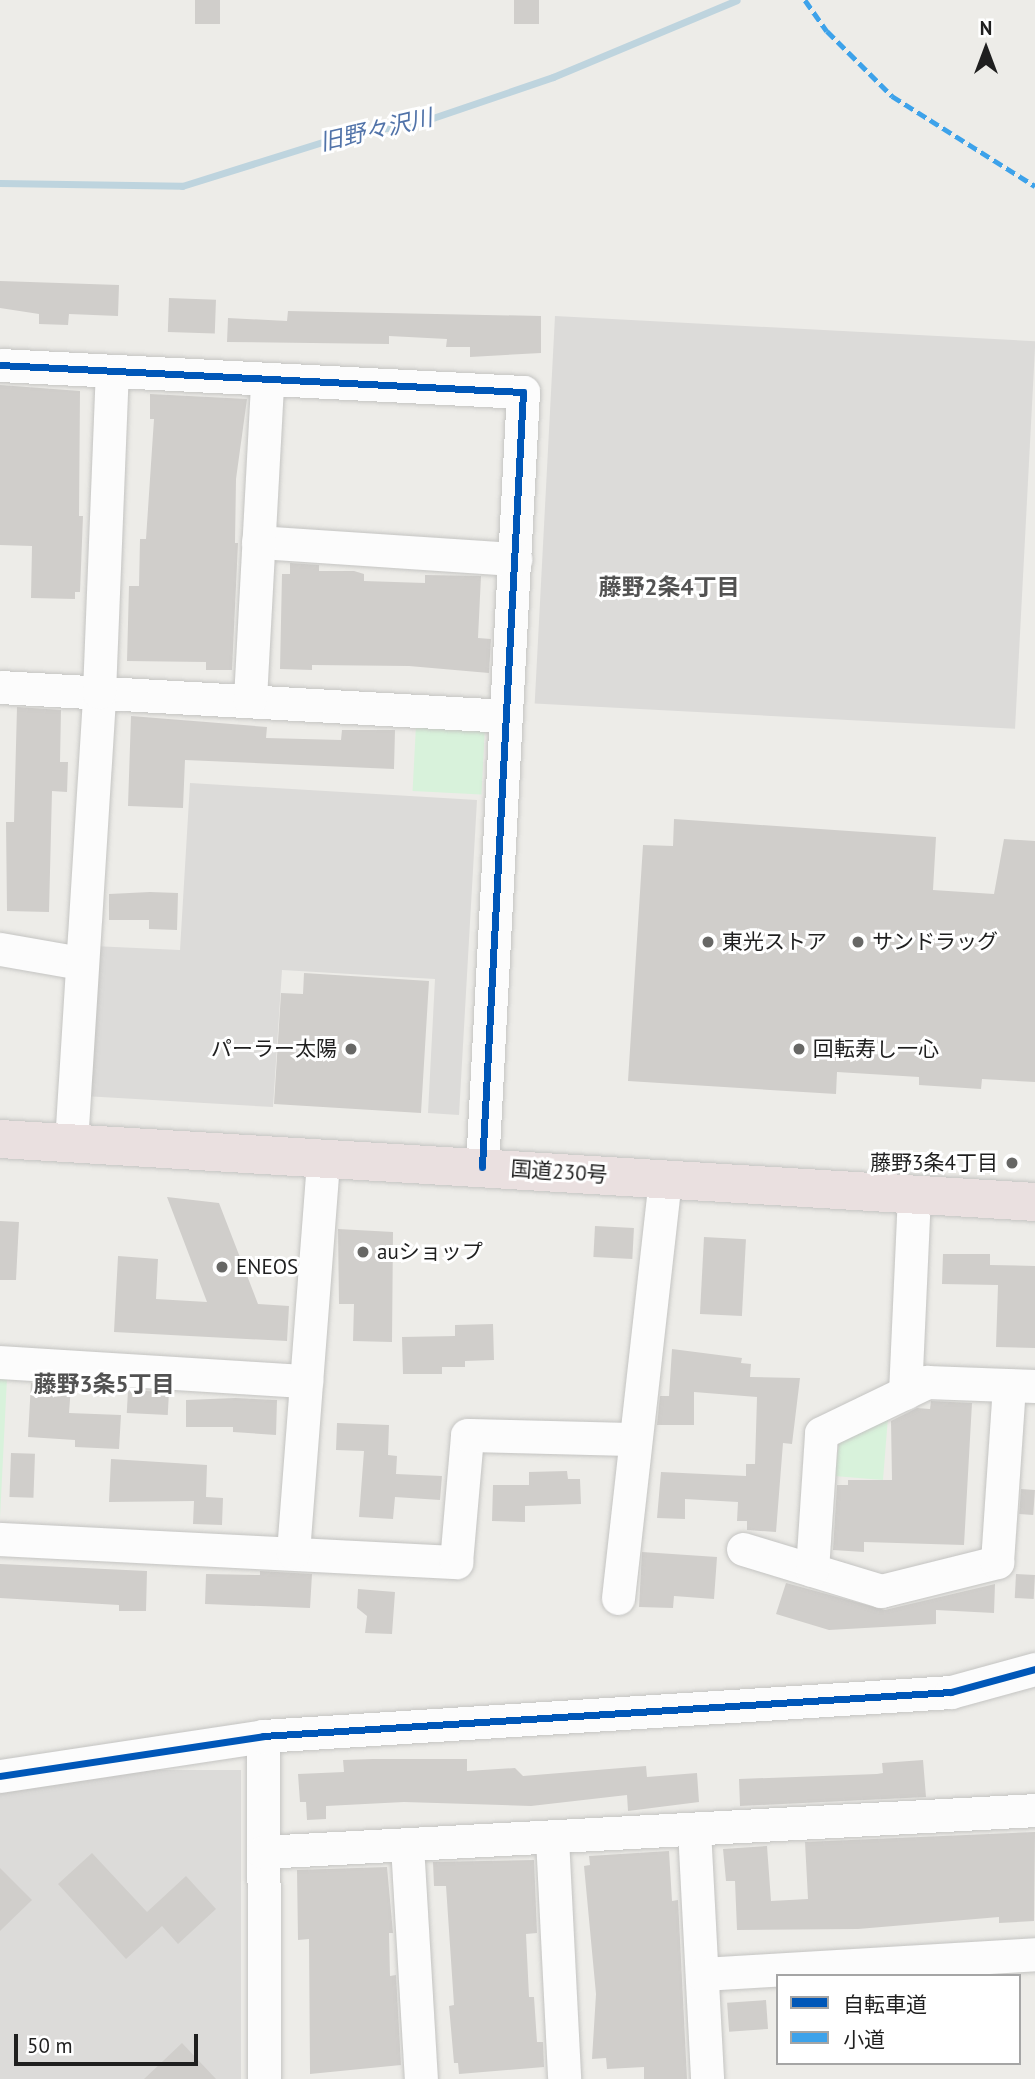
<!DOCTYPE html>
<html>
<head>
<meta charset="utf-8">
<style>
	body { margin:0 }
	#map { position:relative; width:1035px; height:2079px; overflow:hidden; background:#edece8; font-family:"PT Sans","Noto Sans JP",sans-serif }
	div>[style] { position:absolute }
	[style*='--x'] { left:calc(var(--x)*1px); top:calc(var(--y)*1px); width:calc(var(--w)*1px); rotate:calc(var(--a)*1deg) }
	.residential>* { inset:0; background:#dcdbd9; transform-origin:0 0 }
	.park>* { inset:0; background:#d8f2db; transform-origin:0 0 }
	.stream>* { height:7px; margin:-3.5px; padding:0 3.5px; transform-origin:3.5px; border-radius:3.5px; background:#bed4de }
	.building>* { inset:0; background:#d0cecb; transform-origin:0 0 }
	.roads { filter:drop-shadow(0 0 2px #c4c4c2) drop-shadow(0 0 2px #c4c4c2) }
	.minor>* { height:33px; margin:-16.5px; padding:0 16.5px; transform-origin:16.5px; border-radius:16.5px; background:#fcfcfc }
	.highway>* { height:38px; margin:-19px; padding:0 19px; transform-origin:19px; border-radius:19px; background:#eae0e0 }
	.quiet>* { height:5px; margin-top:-2.5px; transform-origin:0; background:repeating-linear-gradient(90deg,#3da2ea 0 10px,transparent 0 15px) }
	.cycleway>* { height:7px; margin:-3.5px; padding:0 3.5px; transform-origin:3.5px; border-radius:3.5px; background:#0057b8 }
	.dots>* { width:19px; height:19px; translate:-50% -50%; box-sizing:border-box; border:4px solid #fff; border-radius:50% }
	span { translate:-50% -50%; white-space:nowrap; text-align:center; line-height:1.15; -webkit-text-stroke:6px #fff; paint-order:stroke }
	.poi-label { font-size:21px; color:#1f1f1f }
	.left { translate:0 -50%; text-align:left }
	.right { translate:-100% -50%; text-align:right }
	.street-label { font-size:21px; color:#1f1f1f }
	.water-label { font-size:23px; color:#5173a9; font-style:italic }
	.neighbourhood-label { font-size:23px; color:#525252; font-weight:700 }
	.legend { position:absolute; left:776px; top:1974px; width:245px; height:91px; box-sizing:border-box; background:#fff; border:2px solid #a5a5a5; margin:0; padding:9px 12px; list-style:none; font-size:21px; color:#1f1f1f }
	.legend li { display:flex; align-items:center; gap:14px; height:35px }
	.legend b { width:35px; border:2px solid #a5a5a5 }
	.north { position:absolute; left:951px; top:14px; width:70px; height:70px; -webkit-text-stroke:5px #fff; paint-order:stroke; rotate:0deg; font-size:19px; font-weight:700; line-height:28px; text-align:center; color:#1f1f1f }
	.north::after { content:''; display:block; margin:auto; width:24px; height:32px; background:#1f1f1f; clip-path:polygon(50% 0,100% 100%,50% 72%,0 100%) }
	.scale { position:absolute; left:14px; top:2034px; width:184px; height:32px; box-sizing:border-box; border:4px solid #1f1f1f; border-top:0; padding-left:9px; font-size:21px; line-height:24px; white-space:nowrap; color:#1f1f1f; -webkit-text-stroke:5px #fff; paint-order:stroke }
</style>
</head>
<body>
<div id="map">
	<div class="residential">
		<div style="left:555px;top:316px;width:481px;height:388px;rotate:3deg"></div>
		<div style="clip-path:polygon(190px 783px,477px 800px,459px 1115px,428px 1113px,435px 979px,282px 970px,273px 1107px,84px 1096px,93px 946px,180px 950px)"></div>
		<div style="left:241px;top:1770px;width:309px;height:242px;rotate:90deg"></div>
	</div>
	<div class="park">
		<div style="left:416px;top:725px;width:69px;height:66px;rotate:3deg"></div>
		<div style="clip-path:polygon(0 1378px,7px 1378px,0 1518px)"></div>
		<div style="clip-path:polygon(888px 1417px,883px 1480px,834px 1476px,840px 1438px)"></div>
	</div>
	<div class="stream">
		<div style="--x:0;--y:183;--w:182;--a:0.9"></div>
		<div style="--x:182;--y:186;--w:174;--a:-17.4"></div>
		<div style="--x:348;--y:134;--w:71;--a:-8.9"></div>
		<div style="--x:418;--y:123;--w:143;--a:-18.8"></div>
		<div style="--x:553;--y:77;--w:199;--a:-22.7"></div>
	</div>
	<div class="building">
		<div style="left:195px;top:0;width:25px;height:24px"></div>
		<div style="left:514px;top:0;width:25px;height:24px"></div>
		<div style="clip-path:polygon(0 281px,119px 285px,118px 316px,69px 314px,68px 325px,39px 324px,39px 314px,0 308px)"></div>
		<div style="left:169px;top:298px;width:47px;height:34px;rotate:2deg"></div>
		<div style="clip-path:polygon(288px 311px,541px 316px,541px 353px,470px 357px,470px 347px,446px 347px,447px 339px,389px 336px,389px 344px,227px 342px,228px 318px,287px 321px)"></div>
		<div style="clip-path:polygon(0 385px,80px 391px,79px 516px,83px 516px,80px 592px,75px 592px,75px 599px,31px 598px,32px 546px,0 545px)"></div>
		<div style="clip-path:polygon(150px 394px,247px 399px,236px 479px,235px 543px,238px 543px,232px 670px,206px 670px,206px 662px,127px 661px,129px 586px,139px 586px,140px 539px,146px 539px,154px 419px,150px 419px)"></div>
		<div style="clip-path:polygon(290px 563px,319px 565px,319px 571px,354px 571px,364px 574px,364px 581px,425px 583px,425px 575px,481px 576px,478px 638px,491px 639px,489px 673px,409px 666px,312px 665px,312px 670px,280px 669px,282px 574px,290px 574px)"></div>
		<div style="clip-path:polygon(17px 707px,61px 710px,60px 762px,68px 762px,67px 792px,52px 791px,49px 912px,7px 911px,6px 822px,14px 822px)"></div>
		<div style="clip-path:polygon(131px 716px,267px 727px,266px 738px,341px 740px,342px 730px,395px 730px,394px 769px,185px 760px,183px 808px,128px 806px)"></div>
		<div style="clip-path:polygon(674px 819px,936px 837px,933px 890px,994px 894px,1004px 839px,1035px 841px,1035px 1082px,982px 1079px,981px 1089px,919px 1085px,919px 1077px,837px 1072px,836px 1094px,628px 1081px,643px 845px,673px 846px)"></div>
		<div style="clip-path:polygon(150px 892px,178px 893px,177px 930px,149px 929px,149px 920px,109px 920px,109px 894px)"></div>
		<div style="clip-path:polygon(304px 973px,429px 981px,421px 1113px,274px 1104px,281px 993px,303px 994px)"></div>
		<div style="clip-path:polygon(167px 1197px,219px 1203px,258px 1304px,289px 1306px,287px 1341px,114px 1332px,118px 1256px,158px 1259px,156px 1299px,207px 1302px)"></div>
		<div style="clip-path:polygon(0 1221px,19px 1222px,16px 1280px,0 1280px)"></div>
		<div style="left:595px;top:1226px;width:39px;height:31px;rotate:3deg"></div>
		<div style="clip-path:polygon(338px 1229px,393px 1232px,392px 1342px,353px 1341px,354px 1304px,339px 1304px)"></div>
		<div style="left:704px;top:1237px;width:42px;height:77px;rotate:3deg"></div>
		<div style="clip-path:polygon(943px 1254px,990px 1254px,990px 1265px,1035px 1266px,1035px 1348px,996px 1347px,998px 1285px,942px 1284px)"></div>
		<div style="clip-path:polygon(493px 1324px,494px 1360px,465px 1361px,465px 1367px,442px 1367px,442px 1374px,403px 1374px,402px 1337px,455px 1336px,455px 1325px)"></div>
		<div style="clip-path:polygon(672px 1349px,742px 1358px,741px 1363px,751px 1364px,750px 1377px,800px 1378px,792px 1444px,783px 1443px,776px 1532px,747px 1530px,747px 1521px,737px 1521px,738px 1502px,685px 1499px,685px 1519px,657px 1518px,661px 1472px,746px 1476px,746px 1464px,755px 1464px,757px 1397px,694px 1392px,694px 1425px,657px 1425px,660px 1396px,669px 1396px)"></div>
		<div style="clip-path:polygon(31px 1383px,71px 1386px,69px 1413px,121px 1415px,119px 1449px,75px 1447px,75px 1440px,28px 1437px)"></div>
		<div style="left:128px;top:1390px;width:41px;height:23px;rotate:3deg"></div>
		<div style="clip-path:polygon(235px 1398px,277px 1400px,276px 1435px,233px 1432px,233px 1427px,186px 1427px,186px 1400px)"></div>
		<div style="clip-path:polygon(931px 1401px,972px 1403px,964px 1545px,864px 1542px,864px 1552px,833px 1550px,837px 1485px,848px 1485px,848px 1480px,892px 1480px,891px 1421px,917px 1408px,930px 1409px)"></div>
		<div style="clip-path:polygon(337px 1423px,389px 1425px,388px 1455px,397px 1456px,396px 1474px,442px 1476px,440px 1500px,395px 1497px,393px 1519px,359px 1517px,364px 1451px,336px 1450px)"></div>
		<div style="left:11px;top:1453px;width:24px;height:44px;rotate:2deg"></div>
		<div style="clip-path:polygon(111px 1459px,207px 1465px,206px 1497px,223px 1498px,222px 1525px,193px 1524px,194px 1501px,109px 1502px)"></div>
		<div style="clip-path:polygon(567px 1471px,568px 1479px,580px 1479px,581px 1504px,525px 1506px,525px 1522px,492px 1521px,493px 1485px,529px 1485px,529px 1472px)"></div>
		<div style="left:1021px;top:1489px;width:14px;height:25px;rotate:4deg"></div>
		<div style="clip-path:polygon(642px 1552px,717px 1557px,714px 1599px,674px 1596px,673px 1608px,639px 1607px)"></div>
		<div style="clip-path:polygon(0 1564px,147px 1571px,146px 1611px,119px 1611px,119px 1605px,0 1598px)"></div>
		<div style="clip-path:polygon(260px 1571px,312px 1574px,310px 1608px,205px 1604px,206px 1574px,260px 1575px)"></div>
		<div style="left:1016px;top:1574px;width:19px;height:24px;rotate:3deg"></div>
		<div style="clip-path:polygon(786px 1583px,885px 1610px,995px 1584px,994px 1613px,936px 1610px,936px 1624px,829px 1630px,776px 1614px)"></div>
		<div style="clip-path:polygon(358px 1589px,395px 1592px,392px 1634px,365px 1633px,367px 1616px,357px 1608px)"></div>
		<div style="clip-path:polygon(373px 1759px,467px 1759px,467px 1771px,515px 1768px,523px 1776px,646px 1766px,647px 1777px,697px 1773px,699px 1802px,628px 1811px,627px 1795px,531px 1806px,404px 1802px,326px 1806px,326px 1819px,307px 1820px,306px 1802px,300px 1802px,298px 1774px,344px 1772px,343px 1760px)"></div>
		<div style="clip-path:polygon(923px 1760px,926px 1797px,740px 1806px,739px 1779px,877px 1774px,883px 1773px,882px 1763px)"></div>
		<div style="clip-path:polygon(1035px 1832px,1034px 1921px,999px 1923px,999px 1917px,858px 1929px,737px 1930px,735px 1881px,726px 1881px,723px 1849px,767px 1846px,771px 1901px,808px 1899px,805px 1842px)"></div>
		<div style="clip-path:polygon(669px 1851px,672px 1901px,678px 1900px,687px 2079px,644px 2079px,644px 2067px,607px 2069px,606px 2058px,592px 2059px,596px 1994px,584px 1866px,590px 1865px,589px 1856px)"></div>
		<div style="clip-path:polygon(92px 1853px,147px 1912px,186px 1876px,216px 1909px,178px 1944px,162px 1926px,126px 1959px,58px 1884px)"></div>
		<div style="clip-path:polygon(534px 1860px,537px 1933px,526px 1934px,529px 1997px,534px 1997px,537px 2042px,543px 2042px,544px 2067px,459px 2074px,458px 2063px,454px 2063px,449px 2006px,454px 2005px,446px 1886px,434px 1886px,433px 1862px)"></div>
		<div style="clip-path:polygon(387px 1867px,393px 1933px,389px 1933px,390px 1976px,396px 1975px,401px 2065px,310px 2074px,309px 1939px,298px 1940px,297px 1870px)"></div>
		<div style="clip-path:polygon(0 1868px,32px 1900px,0 1931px)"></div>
		<div style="left:766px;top:2000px;width:29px;height:39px;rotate:86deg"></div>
		<div style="clip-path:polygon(182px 2043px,216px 2079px,144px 2079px)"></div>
	</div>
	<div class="roads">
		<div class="minor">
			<div style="--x:0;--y:365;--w:524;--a:2.96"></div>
			<div style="--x:523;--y:392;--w:776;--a:93.03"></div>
			<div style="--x:258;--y:542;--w:258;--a:3.8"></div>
			<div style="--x:0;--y:687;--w:507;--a:3.28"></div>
			<div style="--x:250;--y:699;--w:319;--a:-86.9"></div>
			<div style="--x:0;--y:949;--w:81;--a:9.9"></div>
			<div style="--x:71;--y:1143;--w:452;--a:-86.4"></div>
			<div style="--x:99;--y:692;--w:320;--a:-87.7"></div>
			<div style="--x:0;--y:1362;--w:307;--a:3.6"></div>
			<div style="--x:905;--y:1393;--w:199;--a:-87.4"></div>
			<div style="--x:0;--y:1539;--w:457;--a:2.9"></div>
			<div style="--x:456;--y:1562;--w:127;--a:-85"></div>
			<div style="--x:467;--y:1435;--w:166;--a:1.4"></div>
			<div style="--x:743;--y:1549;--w:144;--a:16.9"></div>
			<div style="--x:881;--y:1591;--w:120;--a:-14"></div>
			<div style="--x:997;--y:1562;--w:177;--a:-86.1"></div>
			<div style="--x:293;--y:1552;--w:394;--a:-85.6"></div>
			<div style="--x:812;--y:1570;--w:137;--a:-86.2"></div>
			<div style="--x:821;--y:1433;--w:118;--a:-25.7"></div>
			<div style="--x:927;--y:1382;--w:108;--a:2.1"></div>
			<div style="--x:618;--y:1598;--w:421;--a:-83.6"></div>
			<div style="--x:263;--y:1736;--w:343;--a:89.8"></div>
			<div style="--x:0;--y:1776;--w:266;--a:-8.6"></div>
			<div style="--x:263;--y:1736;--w:689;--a:-3.66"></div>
			<div style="--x:951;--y:1692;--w:87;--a:-15.3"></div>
			<div style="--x:694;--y:1829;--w:250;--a:87"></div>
			<div style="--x:552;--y:1838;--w:241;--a:87.1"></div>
			<div style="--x:407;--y:1845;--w:234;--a:86.6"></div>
			<div style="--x:263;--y:1852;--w:773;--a:-3.11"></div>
			<div style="--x:702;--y:1974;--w:334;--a:-3.4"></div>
		</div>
		<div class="highway">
			<div style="--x:0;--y:1139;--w:1037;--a:3.48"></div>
		</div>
	</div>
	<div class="quiet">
		<div style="--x:805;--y:0;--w:38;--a:55"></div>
		<div style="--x:827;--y:31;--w:92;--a:45"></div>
		<div style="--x:892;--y:96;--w:169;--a:32.2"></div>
	</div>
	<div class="cycleway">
		<div style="--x:0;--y:365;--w:524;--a:2.96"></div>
		<div style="--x:523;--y:392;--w:776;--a:93.03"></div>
		<div style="--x:0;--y:1776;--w:266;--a:-8.6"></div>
		<div style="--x:263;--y:1736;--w:689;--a:-3.66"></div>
		<div style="--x:951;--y:1692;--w:87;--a:-15.3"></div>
	</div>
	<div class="dots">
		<div style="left:708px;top:942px;background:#676765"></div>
		<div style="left:858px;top:942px;background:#676765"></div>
		<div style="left:351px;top:1049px;background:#676765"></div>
		<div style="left:799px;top:1049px;background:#676765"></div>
		<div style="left:1012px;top:1163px;background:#676765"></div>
		<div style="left:363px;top:1252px;background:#676765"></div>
		<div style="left:222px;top:1267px;background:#676765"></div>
	</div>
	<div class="poi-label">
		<span class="left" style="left:722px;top:942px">東光ストア</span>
		<span class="left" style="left:872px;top:942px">サンドラッグ</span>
		<span class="right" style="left:337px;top:1049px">パーラー太陽</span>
		<span class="left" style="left:813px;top:1049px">回転寿し一心</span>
		<span class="right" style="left:998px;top:1163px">藤野3条4丁目</span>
		<span class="left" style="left:377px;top:1252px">auショップ</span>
		<span class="left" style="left:236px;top:1267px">ENEOS</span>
	</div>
	<div class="street-label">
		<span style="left:559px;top:1172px;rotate:4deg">国道230号</span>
	</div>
	<div class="water-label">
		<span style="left:376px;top:130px;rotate:-13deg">旧野々沢川</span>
	</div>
	<div class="neighbourhood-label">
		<span style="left:669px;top:587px">藤野2条4丁目</span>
		<span style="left:104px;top:1384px">藤野3条5丁目</span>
	</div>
	<ul class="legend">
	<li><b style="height:9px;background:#0057b8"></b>自転車道</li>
	<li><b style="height:9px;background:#3da2ea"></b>小道</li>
	</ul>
	<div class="north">N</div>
	<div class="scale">50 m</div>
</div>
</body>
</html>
